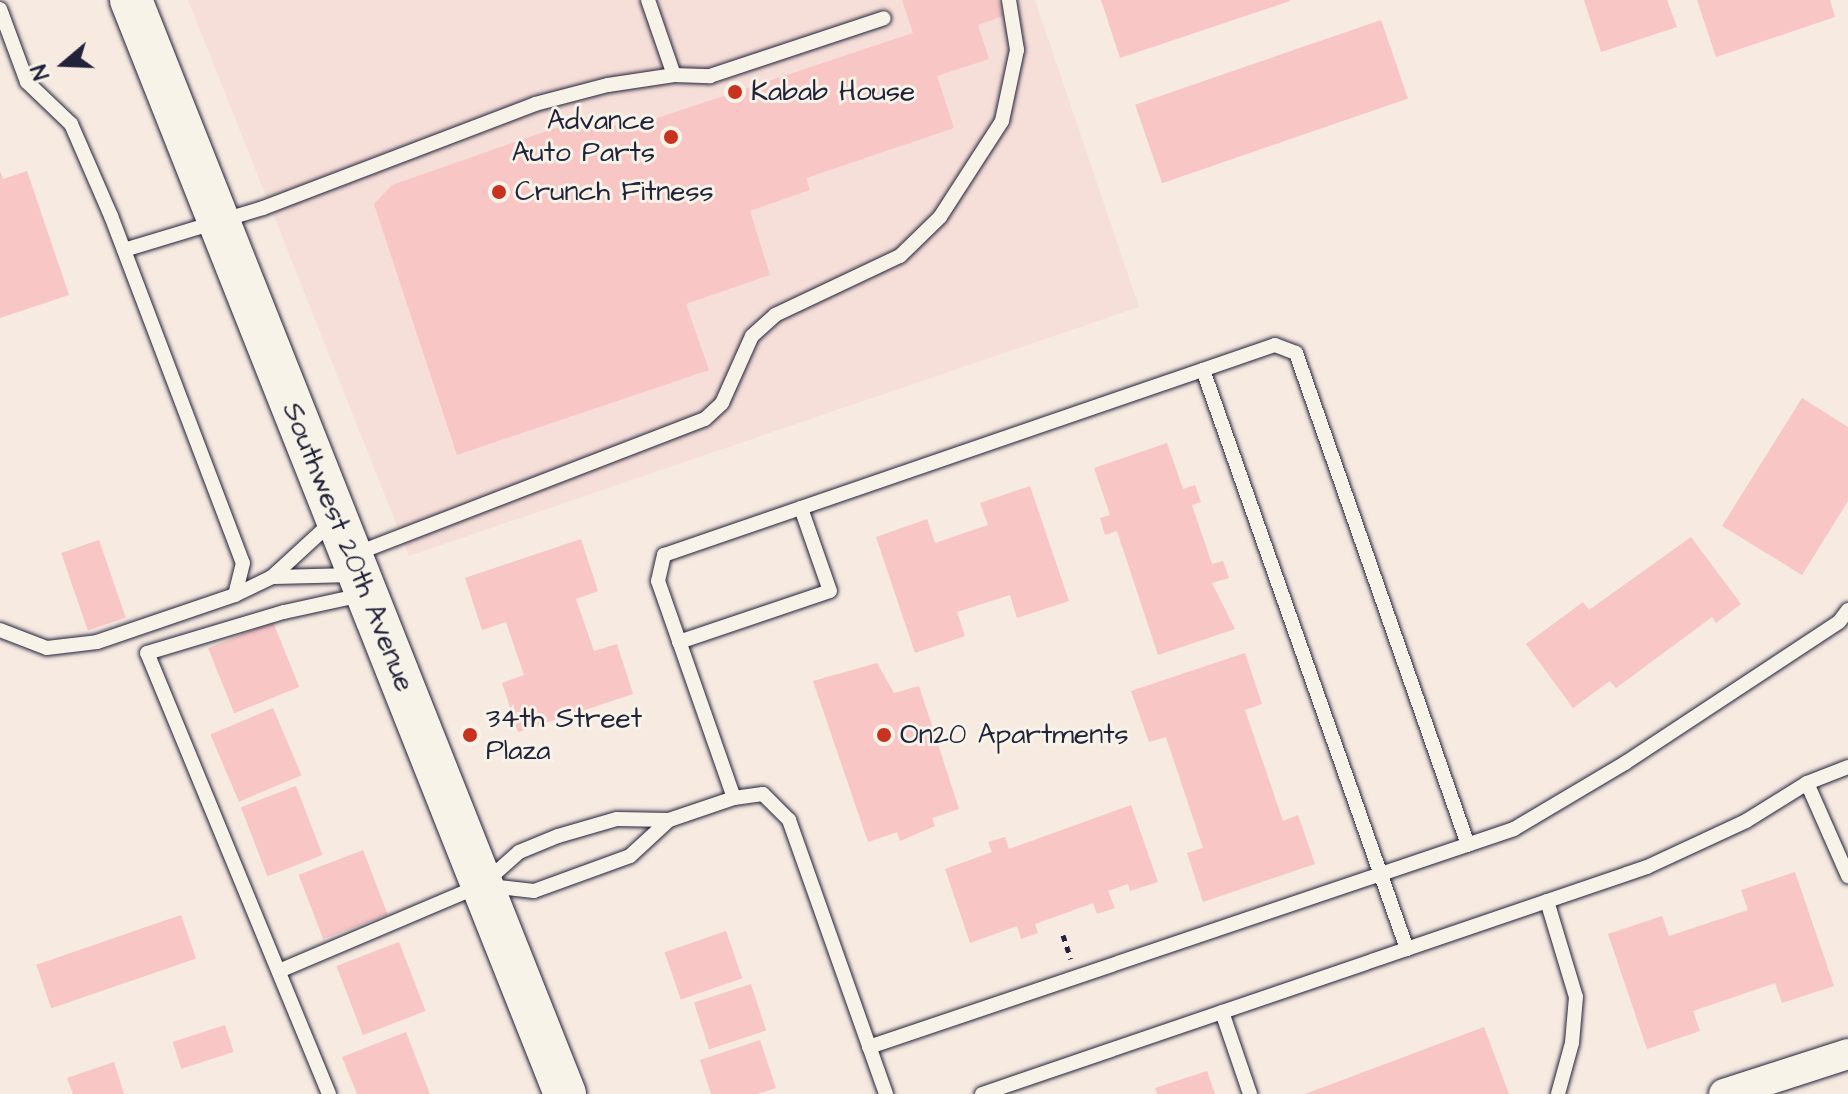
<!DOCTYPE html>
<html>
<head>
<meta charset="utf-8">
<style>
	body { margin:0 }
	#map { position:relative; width:1848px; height:1094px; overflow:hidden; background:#f7eae1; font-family:"Architects Daughter",sans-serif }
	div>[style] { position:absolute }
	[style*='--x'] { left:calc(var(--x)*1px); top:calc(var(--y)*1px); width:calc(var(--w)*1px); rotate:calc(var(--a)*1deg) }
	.built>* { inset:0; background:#f7dfd9 }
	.building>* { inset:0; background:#f7c6c5; transform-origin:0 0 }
	.path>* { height:5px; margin-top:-2.5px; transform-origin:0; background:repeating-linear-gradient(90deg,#22223b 0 6px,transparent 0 12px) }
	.roads { filter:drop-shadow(0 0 2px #22223b) drop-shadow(0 0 2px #22223b) }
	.service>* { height:14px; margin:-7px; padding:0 7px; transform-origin:7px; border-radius:7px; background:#f7f3e8 }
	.minor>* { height:30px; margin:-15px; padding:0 15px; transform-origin:15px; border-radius:15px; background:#f7f3e8 }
	.secondary>* { height:42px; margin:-21px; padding:0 21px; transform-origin:21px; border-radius:21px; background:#f7f3e8 }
	.dots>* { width:22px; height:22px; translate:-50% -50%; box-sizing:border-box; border:4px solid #f7f3e8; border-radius:50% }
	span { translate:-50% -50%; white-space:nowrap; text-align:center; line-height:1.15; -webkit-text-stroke:6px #f7f3e8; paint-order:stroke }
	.poi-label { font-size:28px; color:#22223b }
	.left { translate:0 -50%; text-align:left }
	.right { translate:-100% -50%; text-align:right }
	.street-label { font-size:28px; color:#22223b }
	.north { position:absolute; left:24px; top:24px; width:80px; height:80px; -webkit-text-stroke:6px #f7f3e8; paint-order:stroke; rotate:251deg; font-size:22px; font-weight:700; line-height:32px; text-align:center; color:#22223b }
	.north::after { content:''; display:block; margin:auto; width:28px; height:36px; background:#22223b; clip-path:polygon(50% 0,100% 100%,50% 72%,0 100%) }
</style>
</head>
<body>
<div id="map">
	<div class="built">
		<div style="clip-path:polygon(188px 0,1035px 0,1139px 307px,409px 556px)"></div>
	</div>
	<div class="building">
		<div style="clip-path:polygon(902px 0,998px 0,1003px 16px,978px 25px,989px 59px,937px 76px,954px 128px,806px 178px,810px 190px,750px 211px,770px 275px,686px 304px,709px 370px,457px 455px,374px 204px,392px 185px,587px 117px,627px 128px,913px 33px)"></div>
		<div style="clip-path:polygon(1101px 0,1289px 0,1290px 1px,1120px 58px)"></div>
		<div style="clip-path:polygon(1584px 0,1667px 0,1677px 27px,1601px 52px)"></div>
		<div style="clip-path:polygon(1697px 0,1830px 0,1835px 17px,1716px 57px)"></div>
		<div style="left:1381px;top:20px;width:83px;height:260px;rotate:71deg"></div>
		<div style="clip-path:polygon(0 171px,3px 179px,27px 171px,69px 295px,0 318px)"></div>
		<div style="clip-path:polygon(1802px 398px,1848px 427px,1848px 501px,1802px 575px,1722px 526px)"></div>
		<div style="clip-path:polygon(1167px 443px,1183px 489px,1195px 485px,1201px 502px,1192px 505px,1212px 564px,1223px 561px,1229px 578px,1212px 583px,1235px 629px,1158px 655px,1117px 531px,1105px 535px,1100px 518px,1110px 515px,1094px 468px)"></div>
		<div style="clip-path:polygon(1030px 486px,1069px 601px,1017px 618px,1010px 595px,957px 612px,965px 636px,915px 653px,876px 537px,927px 519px,935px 543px,988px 525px,980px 503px)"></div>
		<div style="clip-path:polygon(1691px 537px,1741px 604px,1716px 623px,1712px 617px,1616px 688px,1610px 681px,1573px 708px,1526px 644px,1583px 602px,1589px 610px)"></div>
		<div style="clip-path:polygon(581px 539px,598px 591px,576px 599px,594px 651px,617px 644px,633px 694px,518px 732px,502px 683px,524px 675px,506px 622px,482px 630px,465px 578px)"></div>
		<div style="left:99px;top:540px;width:82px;height:40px;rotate:71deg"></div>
		<div style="left:273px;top:622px;width:70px;height:70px;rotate:68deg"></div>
		<div style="clip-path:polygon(1245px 653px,1262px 704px,1245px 710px,1283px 821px,1298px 815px,1315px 864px,1203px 902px,1187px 853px,1203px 848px,1166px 737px,1149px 742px,1131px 691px)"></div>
		<div style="clip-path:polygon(877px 663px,894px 693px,919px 686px,959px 809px,932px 818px,935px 826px,900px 841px,897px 832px,868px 842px,813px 681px)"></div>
		<div style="left:273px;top:708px;width:73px;height:68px;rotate:67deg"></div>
		<div style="left:296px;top:786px;width:74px;height:59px;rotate:69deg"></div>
		<div style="clip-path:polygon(1131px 805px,1158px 882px,1130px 891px,1128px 884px,1108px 891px,1115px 908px,1097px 914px,1093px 903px,1035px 924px,1038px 933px,1021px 939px,1017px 926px,970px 943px,945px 869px,992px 852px,988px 842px,1005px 837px,1009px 849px)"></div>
		<div style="left:363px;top:850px;width:69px;height:69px;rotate:69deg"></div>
		<div style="clip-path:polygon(1795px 872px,1834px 986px,1782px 1003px,1775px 983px,1693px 1011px,1700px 1031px,1647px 1049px,1608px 934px,1662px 916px,1669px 936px,1748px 910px,1741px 890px)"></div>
		<div style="left:181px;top:915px;width:46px;height:153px;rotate:71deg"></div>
		<div style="left:726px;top:931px;width:50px;height:65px;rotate:71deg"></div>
		<div style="left:399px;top:942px;width:74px;height:67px;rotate:69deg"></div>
		<div style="left:751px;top:984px;width:49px;height:60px;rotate:72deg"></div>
		<div style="left:225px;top:1025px;width:28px;height:55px;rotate:72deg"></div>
		<div style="clip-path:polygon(1484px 1027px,1509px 1094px,1305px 1094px)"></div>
		<div style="clip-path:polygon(406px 1032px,430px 1094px,357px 1094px,342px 1057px)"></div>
		<div style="clip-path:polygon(760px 1040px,776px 1088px,757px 1094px,711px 1094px,700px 1060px)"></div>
		<div style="clip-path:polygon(114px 1062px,124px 1094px,73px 1094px,67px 1078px)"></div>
		<div style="clip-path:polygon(1207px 1071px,1215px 1094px,1157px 1094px,1155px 1088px)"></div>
	</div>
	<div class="path">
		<div style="--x:1063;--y:935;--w:25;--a:72"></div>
	</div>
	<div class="roads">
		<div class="service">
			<div style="--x:648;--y:0;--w:79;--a:70.9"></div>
			<div style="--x:0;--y:9;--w:78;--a:69.7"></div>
			<div style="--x:27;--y:82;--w:61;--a:43.7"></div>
			<div style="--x:71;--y:124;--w:100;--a:66.5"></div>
			<div style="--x:111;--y:216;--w:371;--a:69.2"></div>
			<div style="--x:243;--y:563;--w:33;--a:104"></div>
			<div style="--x:124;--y:250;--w:145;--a:-16.8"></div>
			<div style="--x:263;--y:208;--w:291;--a:-20.9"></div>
			<div style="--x:535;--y:104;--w:75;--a:-14.6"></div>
			<div style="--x:608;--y:85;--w:67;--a:-8.6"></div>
			<div style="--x:674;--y:75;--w:36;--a:2"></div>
			<div style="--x:710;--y:76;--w:183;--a:-18.4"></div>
			<div style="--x:1203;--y:370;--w:614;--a:70.59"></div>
			<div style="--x:355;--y:554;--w:375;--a:-21.1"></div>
			<div style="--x:705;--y:419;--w:23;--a:-43"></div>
			<div style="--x:722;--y:403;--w:73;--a:-65.9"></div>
			<div style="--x:752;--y:336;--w:31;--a:-42"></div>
			<div style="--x:775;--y:315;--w:138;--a:-25.3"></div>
			<div style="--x:900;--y:256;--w:56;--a:-44.3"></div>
			<div style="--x:940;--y:217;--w:114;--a:-57.1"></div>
			<div style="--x:1002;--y:121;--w:73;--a:-78.1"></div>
			<div style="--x:1017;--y:50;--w:51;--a:-99.1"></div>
			<div style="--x:272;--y:577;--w:84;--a:-1.4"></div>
			<div style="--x:0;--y:630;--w:50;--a:21"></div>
			<div style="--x:47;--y:648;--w:50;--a:-6.8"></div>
			<div style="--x:97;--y:642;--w:146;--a:-18.8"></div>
			<div style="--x:235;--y:595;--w:41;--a:-25.9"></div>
			<div style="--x:272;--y:577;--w:83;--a:-42.6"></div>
			<div style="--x:679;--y:642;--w:159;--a:-18.7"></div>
			<div style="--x:830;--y:591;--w:88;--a:-109.3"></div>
			<div style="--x:1807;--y:783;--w:102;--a:66.2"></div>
			<div style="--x:734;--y:798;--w:230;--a:-109.3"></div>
			<div style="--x:658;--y:581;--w:27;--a:-77"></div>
			<div style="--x:664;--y:555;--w:646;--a:-18.97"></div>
			<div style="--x:1275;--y:345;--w:22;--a:21"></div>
			<div style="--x:1296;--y:353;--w:521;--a:70.73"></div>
			<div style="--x:490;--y:886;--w:44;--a:6.5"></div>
			<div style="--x:534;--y:891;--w:102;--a:-20"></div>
			<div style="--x:630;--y:856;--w:53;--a:-42.7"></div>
			<div style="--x:1547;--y:901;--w:100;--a:73.2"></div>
			<div style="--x:1576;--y:997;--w:46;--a:95"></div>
			<div style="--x:1572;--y:1043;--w:53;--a:105.4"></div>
			<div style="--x:279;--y:971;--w:220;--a:-23"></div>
			<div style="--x:482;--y:885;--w:50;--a:-41.7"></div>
			<div style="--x:519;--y:852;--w:42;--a:-22.3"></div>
			<div style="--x:558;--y:836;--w:61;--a:-16.1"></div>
			<div style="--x:617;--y:819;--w:52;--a:1.1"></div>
			<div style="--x:669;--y:820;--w:69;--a:-18.7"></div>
			<div style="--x:734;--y:798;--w:29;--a:-8"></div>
			<div style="--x:763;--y:794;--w:37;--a:45"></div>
			<div style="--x:789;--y:820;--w:291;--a:70.5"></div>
			<div style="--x:1222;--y:1012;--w:87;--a:71.1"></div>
			<div style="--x:869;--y:1047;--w:681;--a:-18.67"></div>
			<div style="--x:1514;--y:829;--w:129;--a:-30.7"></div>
			<div style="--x:1625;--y:763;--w:256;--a:-33.4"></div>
			<div style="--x:1839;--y:622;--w:15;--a:-53"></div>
			<div style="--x:329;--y:1094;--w:477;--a:-112.4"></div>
			<div style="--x:147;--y:653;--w:143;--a:-16.7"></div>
			<div style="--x:284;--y:612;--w:80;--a:-12.3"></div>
			<div style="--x:982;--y:1094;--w:703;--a:-18.85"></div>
			<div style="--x:1647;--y:867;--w:109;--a:-24.9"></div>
			<div style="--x:1746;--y:821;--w:72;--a:-31.9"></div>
			<div style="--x:1807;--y:783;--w:44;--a:-21.3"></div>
		</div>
		<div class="minor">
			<div style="--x:1724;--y:1094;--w:130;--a:-17.9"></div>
		</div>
		<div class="secondary">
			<div style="--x:131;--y:0;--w:1177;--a:68.36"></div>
		</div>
	</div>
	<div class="dots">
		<div style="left:735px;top:92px;background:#c8321e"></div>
		<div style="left:671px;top:137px;background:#c8321e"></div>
		<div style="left:499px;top:192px;background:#c8321e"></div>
		<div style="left:470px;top:735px;background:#c8321e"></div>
		<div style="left:884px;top:735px;background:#c8321e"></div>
	</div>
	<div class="poi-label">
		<span class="left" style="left:751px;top:92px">Kabab House</span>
		<span class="right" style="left:655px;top:137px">Advance<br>Auto Parts</span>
		<span class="left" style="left:515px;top:192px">Crunch Fitness</span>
		<span class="left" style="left:486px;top:735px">34th Street<br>Plaza</span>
		<span class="left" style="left:900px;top:735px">On20 Apartments</span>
	</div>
	<div class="street-label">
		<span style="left:348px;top:547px;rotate:68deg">Southwest 20th Avenue</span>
	</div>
	<div class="north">N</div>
</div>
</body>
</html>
